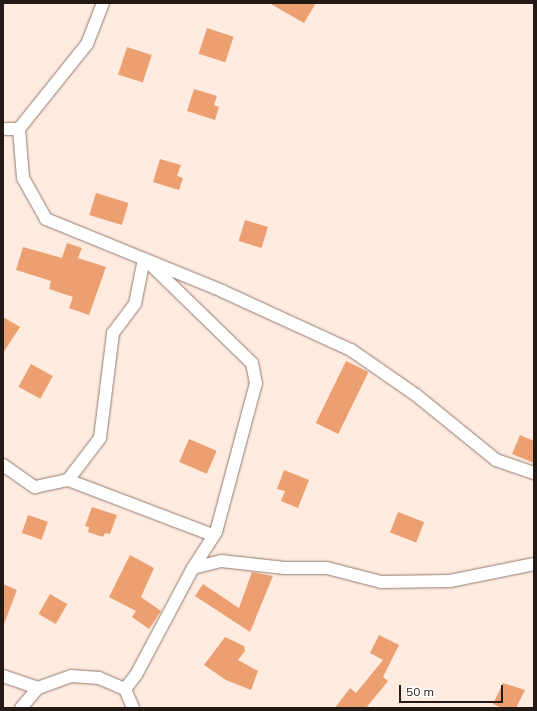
<!DOCTYPE html>
<html>
<head>
<meta charset="utf-8">
<style>
	body { margin:0 }
	#map { position:relative; width:537px; height:711px; overflow:hidden; background:#ffebe0; font-family:Mulish,sans-serif }
	div>[style] { position:absolute }
	[style*='--x'] { left:calc(var(--x)*1px); top:calc(var(--y)*1px); width:calc(var(--w)*1px); rotate:calc(var(--a)*1deg) }
	.building>* { inset:0; background:#eca071; transform-origin:0 0 }
	.roads { filter:drop-shadow(0 0 1px #917b6e) drop-shadow(0 0 1px #917b6e) }
	.minor>* { height:12px; margin:-6px; padding:0 6px; transform-origin:6px; border-radius:6px; background:#fff }
	span { translate:-50% -50%; white-space:nowrap; text-align:center; line-height:1.15; -webkit-text-stroke:3px #fff; paint-order:stroke }
	.frame { position:absolute; inset:0; border:4px solid #231a15; pointer-events:none }
	.scale { position:absolute; left:399px; top:685px; width:104px; height:18px; box-sizing:border-box; border:2px solid #231a15; border-top:0; padding-left:5px; font-size:12px; line-height:14px; white-space:nowrap; color:#231a15; -webkit-text-stroke:3px #fff; paint-order:stroke }
</style>
</head>
<body>
<div id="map">
	<div class="building">
		<div style="clip-path:polygon(269px 3px,316px 3px,304px 23px)"></div>
		<div style="left:207px;top:28px;width:28px;height:27px;rotate:18deg"></div>
		<div style="left:127px;top:47px;width:26px;height:29px;rotate:18deg"></div>
		<div style="clip-path:polygon(194px 89px,217px 96px,214px 105px,219px 107px,215px 120px,187px 111px)"></div>
		<div style="clip-path:polygon(160px 159px,181px 165px,177px 176px,183px 178px,179px 190px,153px 182px)"></div>
		<div style="left:96px;top:193px;width:34px;height:23px;rotate:17deg"></div>
		<div style="left:245px;top:220px;width:24px;height:22px;rotate:17deg"></div>
		<div style="clip-path:polygon(67px 243px,82px 248px,78px 258px,106px 267px,89px 315px,69px 308px,73px 297px,49px 289px,51px 281px,16px 270px,23px 247px,62px 258px)"></div>
		<div style="clip-path:polygon(3px 317px,20px 327px,3px 353px)"></div>
		<div style="left:346px;top:361px;width:25px;height:69px;rotate:26deg"></div>
		<div style="left:31px;top:364px;width:25px;height:26px;rotate:29deg"></div>
		<div style="clip-path:polygon(520px 435px,534px 441px,534px 463px,512px 454px)"></div>
		<div style="left:189px;top:439px;width:30px;height:25px;rotate:23deg"></div>
		<div style="clip-path:polygon(284px 470px,309px 480px,298px 508px,281px 501px,285px 491px,277px 489px)"></div>
		<div style="clip-path:polygon(92px 507px,117px 515px,110px 534px,105px 533px,103px 537px,88px 532px,89px 527px,85px 526px)"></div>
		<div style="left:398px;top:512px;width:28px;height:22px;rotate:21deg"></div>
		<div style="left:28px;top:515px;width:21px;height:19px;rotate:19deg"></div>
		<div style="clip-path:polygon(130px 555px,154px 568px,141px 597px,161px 611px,149px 629px,132px 617px,136px 611px,109px 597px)"></div>
		<div style="clip-path:polygon(252px 572px,273px 576px,250px 632px,195px 596px,203px 584px,239px 608px)"></div>
		<div style="clip-path:polygon(3px 584px,17px 590px,4px 624px,3px 624px)"></div>
		<div style="left:50px;top:594px;width:20px;height:23px;rotate:30deg"></div>
		<div style="clip-path:polygon(379px 635px,399px 645px,383px 677px,388px 681px,366px 708px,335px 708px,350px 688px,356px 693px,383px 660px,370px 653px)"></div>
		<div style="clip-path:polygon(225px 637px,244px 646px,245px 651px,238px 660px,258px 671px,251px 690px,226px 680px,204px 665px)"></div>
		<div style="clip-path:polygon(503px 683px,525px 690px,516px 708px,502px 708px,493px 704px)"></div>
	</div>
	<div class="roads">
		<div class="minor">
			<div style="--x:103;--y:3;--w:44;--a:111.3"></div>
			<div style="--x:87;--y:44;--w:109;--a:128.7"></div>
			<div style="--x:19;--y:129;--w:49;--a:85.3"></div>
			<div style="--x:23;--y:178;--w:47;--a:60.7"></div>
			<div style="--x:46;--y:219;--w:190;--a:22.2"></div>
			<div style="--x:222;--y:291;--w:142;--a:24.6"></div>
			<div style="--x:351;--y:350;--w:79;--a:34.7"></div>
			<div style="--x:416;--y:395;--w:103;--a:39.1"></div>
			<div style="--x:496;--y:460;--w:40;--a:18.9"></div>
			<div style="--x:3;--y:129;--w:16;--a:0"></div>
			<div style="--x:148;--y:262;--w:145;--a:44.2"></div>
			<div style="--x:252;--y:363;--w:20;--a:79"></div>
			<div style="--x:256;--y:383;--w:154;--a:105"></div>
			<div style="--x:216;--y:532;--w:43;--a:122.6"></div>
			<div style="--x:3;--y:465;--w:39;--a:35"></div>
			<div style="--x:35;--y:487;--w:34;--a:-12"></div>
			<div style="--x:68;--y:480;--w:155;--a:20.8"></div>
			<div style="--x:68;--y:480;--w:53;--a:-52.7"></div>
			<div style="--x:100;--y:438;--w:106;--a:-82.9"></div>
			<div style="--x:113;--y:333;--w:36;--a:-53"></div>
			<div style="--x:135;--y:304;--w:46;--a:-78.7"></div>
			<div style="--x:3;--y:676;--w:37;--a:19"></div>
			<div style="--x:38;--y:688;--w:35;--a:-20"></div>
			<div style="--x:71;--y:676;--w:28;--a:4"></div>
			<div style="--x:99;--y:678;--w:28;--a:23"></div>
			<div style="--x:125;--y:689;--w:21;--a:67"></div>
			<div style="--x:125;--y:689;--w:18;--a:-52"></div>
			<div style="--x:136;--y:675;--w:121;--a:-62"></div>
			<div style="--x:193;--y:568;--w:29;--a:-14"></div>
			<div style="--x:221;--y:561;--w:64;--a:6.2"></div>
			<div style="--x:285;--y:568;--w:42;--a:0"></div>
			<div style="--x:327;--y:568;--w:56;--a:14.5"></div>
			<div style="--x:381;--y:582;--w:69;--a:-0.8"></div>
			<div style="--x:450;--y:581;--w:86;--a:-11.4"></div>
			<div style="--x:21;--y:708;--w:26;--a:-50"></div>
		</div>
	</div>
	<div class="frame"></div>
	<div class="scale">50 m</div>
</div>
</body>
</html>
